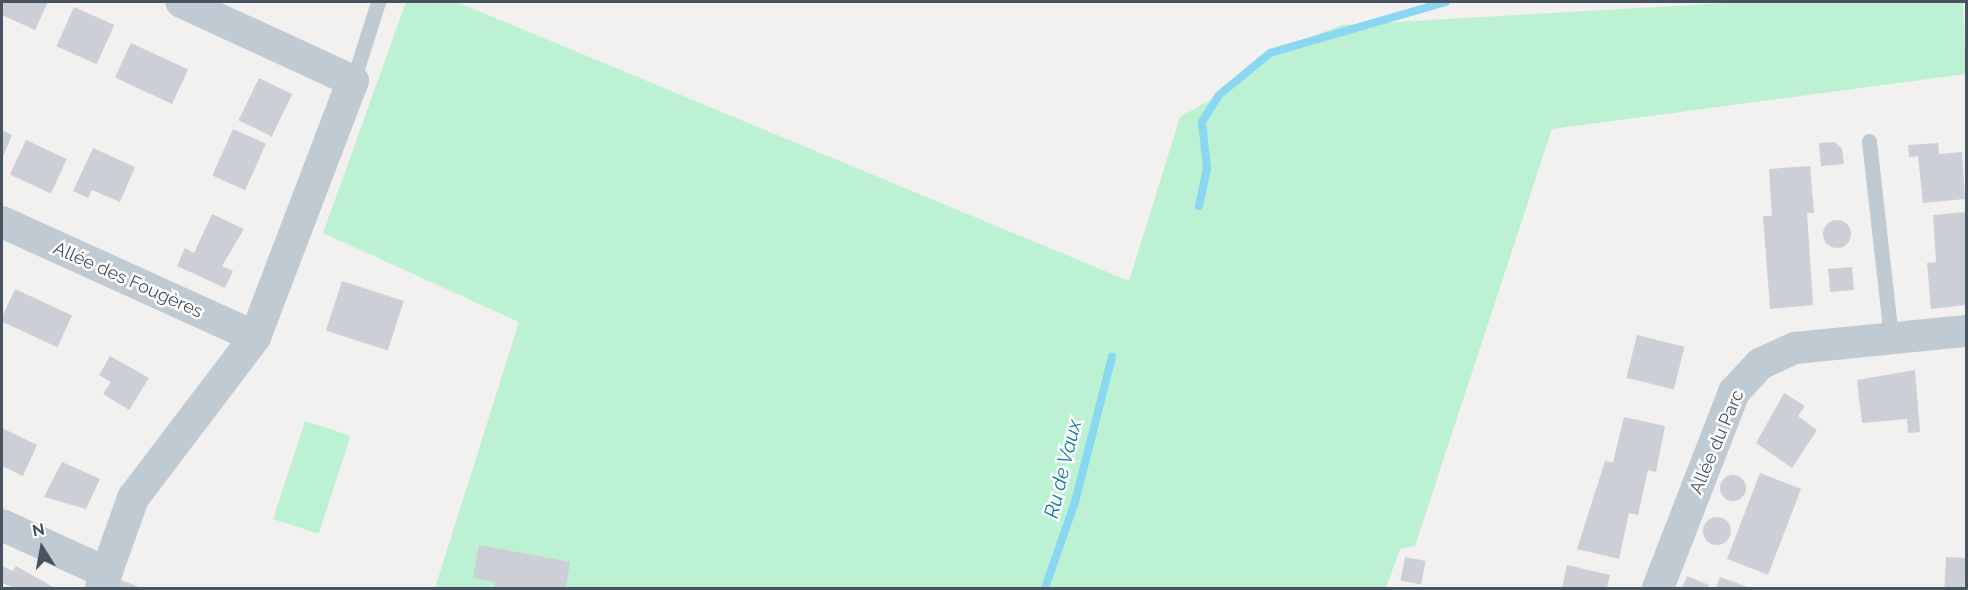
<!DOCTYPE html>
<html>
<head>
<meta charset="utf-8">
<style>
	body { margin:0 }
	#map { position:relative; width:1968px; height:590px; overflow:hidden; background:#f3f0f0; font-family:Raleway,sans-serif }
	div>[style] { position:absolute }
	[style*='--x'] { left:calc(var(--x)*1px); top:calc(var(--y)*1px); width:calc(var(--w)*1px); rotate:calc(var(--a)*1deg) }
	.green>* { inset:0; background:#bdf1d3; transform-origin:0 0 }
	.stream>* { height:8px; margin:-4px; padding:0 4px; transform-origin:4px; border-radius:4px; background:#89d7f0 }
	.building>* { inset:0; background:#cccfd5; transform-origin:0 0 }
	.round { border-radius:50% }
	.lane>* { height:15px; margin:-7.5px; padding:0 7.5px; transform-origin:7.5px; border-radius:7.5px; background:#c0cad2 }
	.street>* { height:32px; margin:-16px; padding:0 16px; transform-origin:16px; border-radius:16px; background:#c0cad2 }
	span { translate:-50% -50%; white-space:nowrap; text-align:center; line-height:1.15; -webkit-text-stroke:5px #fff; paint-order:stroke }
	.street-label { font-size:18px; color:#47535e }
	.water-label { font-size:20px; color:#087ca2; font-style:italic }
	.frame { position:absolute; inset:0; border:3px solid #47535e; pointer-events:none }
	.north { position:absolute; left:12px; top:518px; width:60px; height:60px; -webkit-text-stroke:4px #fff; paint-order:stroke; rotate:349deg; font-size:16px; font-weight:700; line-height:24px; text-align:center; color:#47535e }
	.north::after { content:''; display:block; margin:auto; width:21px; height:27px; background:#47535e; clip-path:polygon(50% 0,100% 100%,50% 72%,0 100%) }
</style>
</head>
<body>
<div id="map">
	<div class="green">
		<div style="clip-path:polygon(406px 2px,457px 2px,1129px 281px,1180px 117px,1219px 95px,1270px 53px,1342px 25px,1745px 2px,1963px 2px,1966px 74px,1552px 129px,1415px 546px,1400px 549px,1386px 588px,435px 588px,519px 322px,323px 233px)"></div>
		<div style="left:305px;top:421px;width:48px;height:103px;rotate:18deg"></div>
	</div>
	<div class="stream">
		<div style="--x:1199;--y:206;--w:39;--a:-78"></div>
		<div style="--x:1207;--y:168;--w:46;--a:-96.2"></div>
		<div style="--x:1202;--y:122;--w:32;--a:-58"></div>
		<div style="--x:1219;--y:95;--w:66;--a:-39.5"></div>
		<div style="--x:1270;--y:53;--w:183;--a:-16.2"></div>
		<div style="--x:1045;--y:588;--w:91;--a:-70.8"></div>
		<div style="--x:1075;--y:502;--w:150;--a:-75.7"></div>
	</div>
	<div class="building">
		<div style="clip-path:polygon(2px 2px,48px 2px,35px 30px,2px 15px)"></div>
		<div style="left:74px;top:7px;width:44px;height:43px;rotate:24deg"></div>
		<div style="left:131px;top:43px;width:63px;height:38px;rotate:25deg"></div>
		<div style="left:259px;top:78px;width:37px;height:47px;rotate:26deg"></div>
		<div style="left:233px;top:129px;width:36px;height:51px;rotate:24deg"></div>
		<div style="clip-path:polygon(2px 130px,12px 135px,2px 159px)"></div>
		<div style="left:26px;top:140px;width:45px;height:38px;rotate:25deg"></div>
		<div style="clip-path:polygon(1835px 142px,1842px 149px,1844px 164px,1821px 166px,1819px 143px)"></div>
		<div style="clip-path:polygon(1938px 143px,1939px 154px,1962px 152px,1965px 199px,1923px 203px,1918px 156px,1909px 157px,1908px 145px)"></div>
		<div style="clip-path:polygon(93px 148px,135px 167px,120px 202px,92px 190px,88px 198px,73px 191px)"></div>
		<div style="clip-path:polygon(1810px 166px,1814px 213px,1807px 213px,1813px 305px,1770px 309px,1763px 216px,1772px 216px,1769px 169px)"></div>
		<div style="clip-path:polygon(1966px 212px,1966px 305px,1931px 309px,1927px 263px,1936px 262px,1933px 215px)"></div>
		<div style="clip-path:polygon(212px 214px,244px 229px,222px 266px,233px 271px,225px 288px,177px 266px,185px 248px,194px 253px)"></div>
		<div class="round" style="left:1823px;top:220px;width:28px;height:28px"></div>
		<div style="left:1852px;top:267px;width:23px;height:24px;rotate:85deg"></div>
		<div style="left:342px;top:281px;width:65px;height:52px;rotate:18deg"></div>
		<div style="left:15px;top:289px;width:63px;height:35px;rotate:25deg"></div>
		<div style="left:1637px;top:335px;width:49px;height:44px;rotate:14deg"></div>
		<div style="clip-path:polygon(110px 356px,149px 378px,129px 410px,103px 394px,111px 382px,99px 375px)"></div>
		<div style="clip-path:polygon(1915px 370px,1920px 432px,1908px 433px,1907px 419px,1862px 423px,1857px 380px)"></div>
		<div style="clip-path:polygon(1784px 393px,1805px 406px,1798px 416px,1817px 430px,1792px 468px,1756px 443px)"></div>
		<div style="clip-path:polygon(1624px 417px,1665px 426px,1656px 472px,1648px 470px,1638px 515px,1629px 513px,1619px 559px,1577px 549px,1605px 461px,1613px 462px)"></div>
		<div style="clip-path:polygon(2px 428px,37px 445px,23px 476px,2px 466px)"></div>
		<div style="clip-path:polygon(62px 462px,100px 479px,86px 509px,44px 497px)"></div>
		<div style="left:1760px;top:473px;width:44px;height:92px;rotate:21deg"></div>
		<div class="round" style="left:1720px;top:475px;width:26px;height:26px"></div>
		<div class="round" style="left:1703px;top:517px;width:28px;height:28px"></div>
		<div style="clip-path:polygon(479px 545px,570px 562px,566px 588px,494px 588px,495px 582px,473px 578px)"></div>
		<div style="left:1405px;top:557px;width:21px;height:24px;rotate:11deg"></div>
		<div style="left:1946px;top:557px;width:20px;height:31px;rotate:3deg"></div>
		<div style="clip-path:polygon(1567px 565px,1610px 575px,1607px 588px,1562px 588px)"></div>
		<div style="clip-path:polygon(2px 566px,13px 571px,16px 566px,55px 588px,14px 588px,2px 583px)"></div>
		<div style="clip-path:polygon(1687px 576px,1709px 585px,1708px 588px,1682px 588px)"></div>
		<div style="clip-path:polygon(1720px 577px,1750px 588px,1716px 588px)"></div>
		<div style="clip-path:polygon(118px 579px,137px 586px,137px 588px,115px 588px)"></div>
	</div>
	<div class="lane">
		<div style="--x:353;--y:81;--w:83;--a:-72.4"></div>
		<div style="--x:1869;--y:141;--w:197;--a:83.6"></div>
	</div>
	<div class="street">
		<div style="--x:2;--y:222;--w:278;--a:24.4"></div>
		<div style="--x:2;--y:525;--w:115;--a:24.6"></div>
		<div style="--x:101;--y:588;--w:96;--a:-70.4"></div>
		<div style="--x:133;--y:498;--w:202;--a:-52.8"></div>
		<div style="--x:255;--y:337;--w:274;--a:-69.1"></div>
		<div style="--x:353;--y:81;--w:189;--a:-155.3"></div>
		<div style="--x:1658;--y:588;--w:210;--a:-68.8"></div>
		<div style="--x:1734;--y:392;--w:38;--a:-47"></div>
		<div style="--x:1760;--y:364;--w:38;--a:-25"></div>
		<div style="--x:1795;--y:348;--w:172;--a:-5.7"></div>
	</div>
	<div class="street-label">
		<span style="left:128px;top:280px;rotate:24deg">Allée des Fougères</span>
		<span style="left:1717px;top:442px;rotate:-67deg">Allée du Parc</span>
	</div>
	<div class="water-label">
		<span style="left:1063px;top:469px;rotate:-76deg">Ru de Vaux</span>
	</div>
	<div class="frame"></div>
	<div class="north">N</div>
</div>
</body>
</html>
